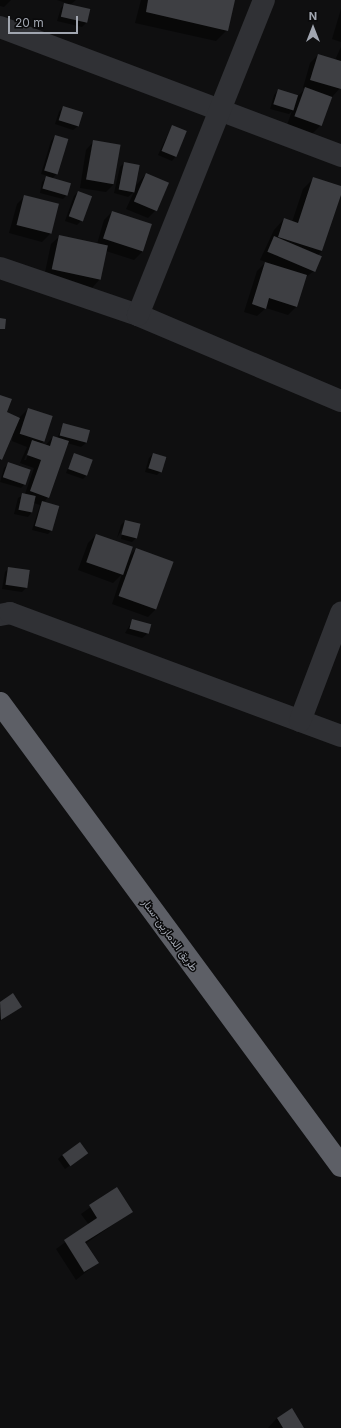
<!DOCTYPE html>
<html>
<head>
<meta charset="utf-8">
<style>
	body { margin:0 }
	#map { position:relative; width:341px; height:1428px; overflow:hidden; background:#0f0f10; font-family:Inter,Vazirmatn,sans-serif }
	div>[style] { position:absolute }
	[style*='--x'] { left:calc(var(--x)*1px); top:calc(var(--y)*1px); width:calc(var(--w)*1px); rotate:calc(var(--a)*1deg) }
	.shadow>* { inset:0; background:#0007 }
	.building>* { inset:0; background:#3e3f43; transform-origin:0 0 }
	.street>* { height:22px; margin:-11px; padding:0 11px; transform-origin:11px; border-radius:11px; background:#303135 }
	.highway>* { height:22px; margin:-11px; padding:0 11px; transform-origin:11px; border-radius:11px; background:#5d5f66 }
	span { translate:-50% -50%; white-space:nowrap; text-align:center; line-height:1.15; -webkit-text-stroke:3px #0a0a0b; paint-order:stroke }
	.street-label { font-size:11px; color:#a1a6b0 }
	.north { position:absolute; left:293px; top:8px; width:40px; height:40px; -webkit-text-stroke:3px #0a0a0b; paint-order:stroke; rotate:0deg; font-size:11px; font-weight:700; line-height:16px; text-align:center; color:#a1a6b0 }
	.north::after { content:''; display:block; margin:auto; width:14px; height:18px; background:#a1a6b0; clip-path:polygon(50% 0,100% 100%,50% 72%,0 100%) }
	.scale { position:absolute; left:8px; top:16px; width:70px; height:18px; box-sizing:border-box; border:2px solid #a1a6b0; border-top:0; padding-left:5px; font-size:12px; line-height:14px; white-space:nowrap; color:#a1a6b0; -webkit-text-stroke:3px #0a0a0b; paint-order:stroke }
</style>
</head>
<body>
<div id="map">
	<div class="shadow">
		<div style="clip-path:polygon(0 0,11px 0,4px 7px,0 6px)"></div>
		<div style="clip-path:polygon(76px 0,70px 5px,86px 23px,82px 27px,57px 21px,61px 8px,66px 3px,57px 0)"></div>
		<div style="clip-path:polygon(141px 0,234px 0,227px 30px,216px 41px,135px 23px)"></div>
		<div style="clip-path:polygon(341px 9px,341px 42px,332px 39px)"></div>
		<div style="clip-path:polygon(341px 47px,341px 87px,332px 97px,320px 126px,312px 134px,287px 125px,292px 111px,289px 114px,270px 109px,274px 95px,278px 90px,298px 96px,305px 89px,303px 88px,310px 63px,318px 55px,335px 60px)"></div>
		<div style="clip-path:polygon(63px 107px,78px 126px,73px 130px,55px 124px,59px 112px)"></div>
		<div style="clip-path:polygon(172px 126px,176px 156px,172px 161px,158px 155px)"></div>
		<div style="clip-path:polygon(55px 136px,57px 173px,52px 179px,67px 195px,63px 199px,40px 193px,42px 182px,48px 176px,41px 174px,51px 141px)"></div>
		<div style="clip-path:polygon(94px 141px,114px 184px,106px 192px,80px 188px,86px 150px)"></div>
		<div style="clip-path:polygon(124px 163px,133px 189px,146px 174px,156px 210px,148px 218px,126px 209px,134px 192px,128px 197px,114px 193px,120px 167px)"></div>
		<div style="clip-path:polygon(314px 178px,341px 187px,322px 251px,318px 255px,315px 270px,305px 278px,296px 307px,288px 315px,266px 308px,257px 316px,244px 312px,257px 271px,266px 262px,260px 260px,274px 230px,284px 219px,292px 222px,303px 189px)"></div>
		<div style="clip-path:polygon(78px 192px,81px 221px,77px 225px,65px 221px,74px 196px)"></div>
		<div style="clip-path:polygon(25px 196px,58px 205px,50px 234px,42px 242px,9px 233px,17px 204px)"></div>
		<div style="clip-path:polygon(112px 212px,150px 224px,142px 252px,134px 260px,106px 251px,100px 279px,92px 288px,44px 277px,51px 244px,60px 236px,97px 244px,104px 220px)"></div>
		<div style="clip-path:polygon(evenodd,0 396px,5px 413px,19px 418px,28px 409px,44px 441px,41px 444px,45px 446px,53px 437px,57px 438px,64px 424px,89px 431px,86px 443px,81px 447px,67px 443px,48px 497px,43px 503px,52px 530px,48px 534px,32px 530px,40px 505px,34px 503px,32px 512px,28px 517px,14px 514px,18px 498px,25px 494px,34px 468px,20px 463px,27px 447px,12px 441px,14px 428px,0 461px,0 396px,28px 450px,30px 450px,26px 460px,24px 460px,28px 450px)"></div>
		<div style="clip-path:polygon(153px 454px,161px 471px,157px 475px,145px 472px,149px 458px)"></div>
		<div style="clip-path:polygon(74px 455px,87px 475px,83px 479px,66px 473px)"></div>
		<div style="clip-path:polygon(8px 464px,25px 484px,21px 488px,0 482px,4px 468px)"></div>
		<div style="clip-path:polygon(125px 521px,136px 538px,132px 542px,121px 539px,124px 525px,117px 538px,121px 525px)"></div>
		<div style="clip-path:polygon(96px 535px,128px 558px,136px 549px,173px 562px,156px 609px,148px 617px,112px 604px,122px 574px,113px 583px,78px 570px,88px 543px)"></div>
		<div style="clip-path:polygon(9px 568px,26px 588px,22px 592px,2px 589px,5px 572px)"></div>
		<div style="clip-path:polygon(133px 620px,147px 634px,142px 638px,125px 633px)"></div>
		<div style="clip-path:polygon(13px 995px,20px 1007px,0 1021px,0 1003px)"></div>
		<div style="clip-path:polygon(87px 1153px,65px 1169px,58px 1159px,62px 1155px)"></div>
		<div style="clip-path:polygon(116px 1189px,131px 1212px,85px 1244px,97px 1263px,76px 1280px,56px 1249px,89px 1225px,81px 1214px)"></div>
		<div style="clip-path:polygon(277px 1418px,303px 1428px,268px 1428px)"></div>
	</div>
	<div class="building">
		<div style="clip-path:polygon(148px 0,235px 0,228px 31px,146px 12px)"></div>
		<div style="left:64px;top:3px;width:27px;height:14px;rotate:13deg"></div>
		<div style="clip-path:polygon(318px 54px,341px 61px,341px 89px,310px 80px)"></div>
		<div style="left:305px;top:87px;width:29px;height:31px;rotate:20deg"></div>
		<div style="left:278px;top:89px;width:21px;height:16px;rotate:17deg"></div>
		<div style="left:63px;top:106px;width:21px;height:15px;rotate:17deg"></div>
		<div style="left:172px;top:125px;width:16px;height:28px;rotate:22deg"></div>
		<div style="left:55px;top:135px;width:14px;height:37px;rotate:17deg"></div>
		<div style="left:93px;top:140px;width:28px;height:40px;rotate:10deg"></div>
		<div style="left:124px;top:162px;width:16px;height:28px;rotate:11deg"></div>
		<div style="left:146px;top:173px;width:25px;height:31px;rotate:23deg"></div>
		<div style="left:46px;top:176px;width:26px;height:13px;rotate:16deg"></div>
		<div style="clip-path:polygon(313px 177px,341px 186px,341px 195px,322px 251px,278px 237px,284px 218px,298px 223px)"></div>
		<div style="left:78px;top:191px;width:15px;height:27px;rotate:20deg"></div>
		<div style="left:24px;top:195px;width:36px;height:31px;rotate:14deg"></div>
		<div style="left:112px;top:211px;width:42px;height:29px;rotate:18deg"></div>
		<div style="left:59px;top:235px;width:50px;height:35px;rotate:12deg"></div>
		<div style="left:274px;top:236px;width:52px;height:17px;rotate:23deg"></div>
		<div style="clip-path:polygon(265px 262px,307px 275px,297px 307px,269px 298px,266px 309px,252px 304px)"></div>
		<div style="clip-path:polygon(0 318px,6px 319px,5px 329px,0 329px)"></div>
		<div style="clip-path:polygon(0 395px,12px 399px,7px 412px,20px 418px,2px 460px,0 459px)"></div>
		<div style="left:28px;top:408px;width:26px;height:27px;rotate:18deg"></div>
		<div style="left:63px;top:423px;width:28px;height:13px;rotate:15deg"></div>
		<div style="clip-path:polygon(53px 436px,69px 441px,49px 498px,30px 491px,41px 460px,27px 455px,32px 440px,50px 446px)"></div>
		<div style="left:74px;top:453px;width:20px;height:17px;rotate:20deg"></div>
		<div style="left:153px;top:453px;width:14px;height:16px;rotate:17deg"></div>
		<div style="left:8px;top:462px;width:24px;height:16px;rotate:19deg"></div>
		<div style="left:22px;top:493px;width:14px;height:17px;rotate:12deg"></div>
		<div style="left:42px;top:501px;width:18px;height:26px;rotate:16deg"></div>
		<div style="left:125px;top:520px;width:16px;height:15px;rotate:14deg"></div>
		<div style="left:96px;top:534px;width:39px;height:30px;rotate:19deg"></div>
		<div style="left:136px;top:548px;width:40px;height:51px;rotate:20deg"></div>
		<div style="left:8px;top:567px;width:22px;height:18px;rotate:8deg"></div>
		<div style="left:132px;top:619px;width:20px;height:10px;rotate:15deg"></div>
		<div style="clip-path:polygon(13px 993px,22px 1007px,1px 1020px,0 1002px)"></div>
		<div style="left:80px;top:1142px;width:14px;height:22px;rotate:54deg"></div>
		<div style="clip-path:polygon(117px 1187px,133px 1212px,85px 1242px,99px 1263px,84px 1272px,64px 1240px,97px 1218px,89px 1205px)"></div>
		<div style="clip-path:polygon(292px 1408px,304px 1428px,283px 1428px,277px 1418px)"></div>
	</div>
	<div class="street">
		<div style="--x:0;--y:27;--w:365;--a:20.7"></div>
		<div style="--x:0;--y:268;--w:146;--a:18.8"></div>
		<div style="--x:138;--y:315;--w:220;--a:23"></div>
		<div style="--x:138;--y:315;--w:339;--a:-68.2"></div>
		<div style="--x:0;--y:615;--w:10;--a:-11"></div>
		<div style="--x:10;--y:613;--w:353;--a:20.4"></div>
		<div style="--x:300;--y:721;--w:116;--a:-69.2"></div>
	</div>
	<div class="highway">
		<div style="--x:0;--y:703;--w:575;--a:53.63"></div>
	</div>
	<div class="street-label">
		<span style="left:170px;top:935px;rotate:54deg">طريق الدمازين-سنار</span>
	</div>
	<div class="north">N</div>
	<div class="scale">20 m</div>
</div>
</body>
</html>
